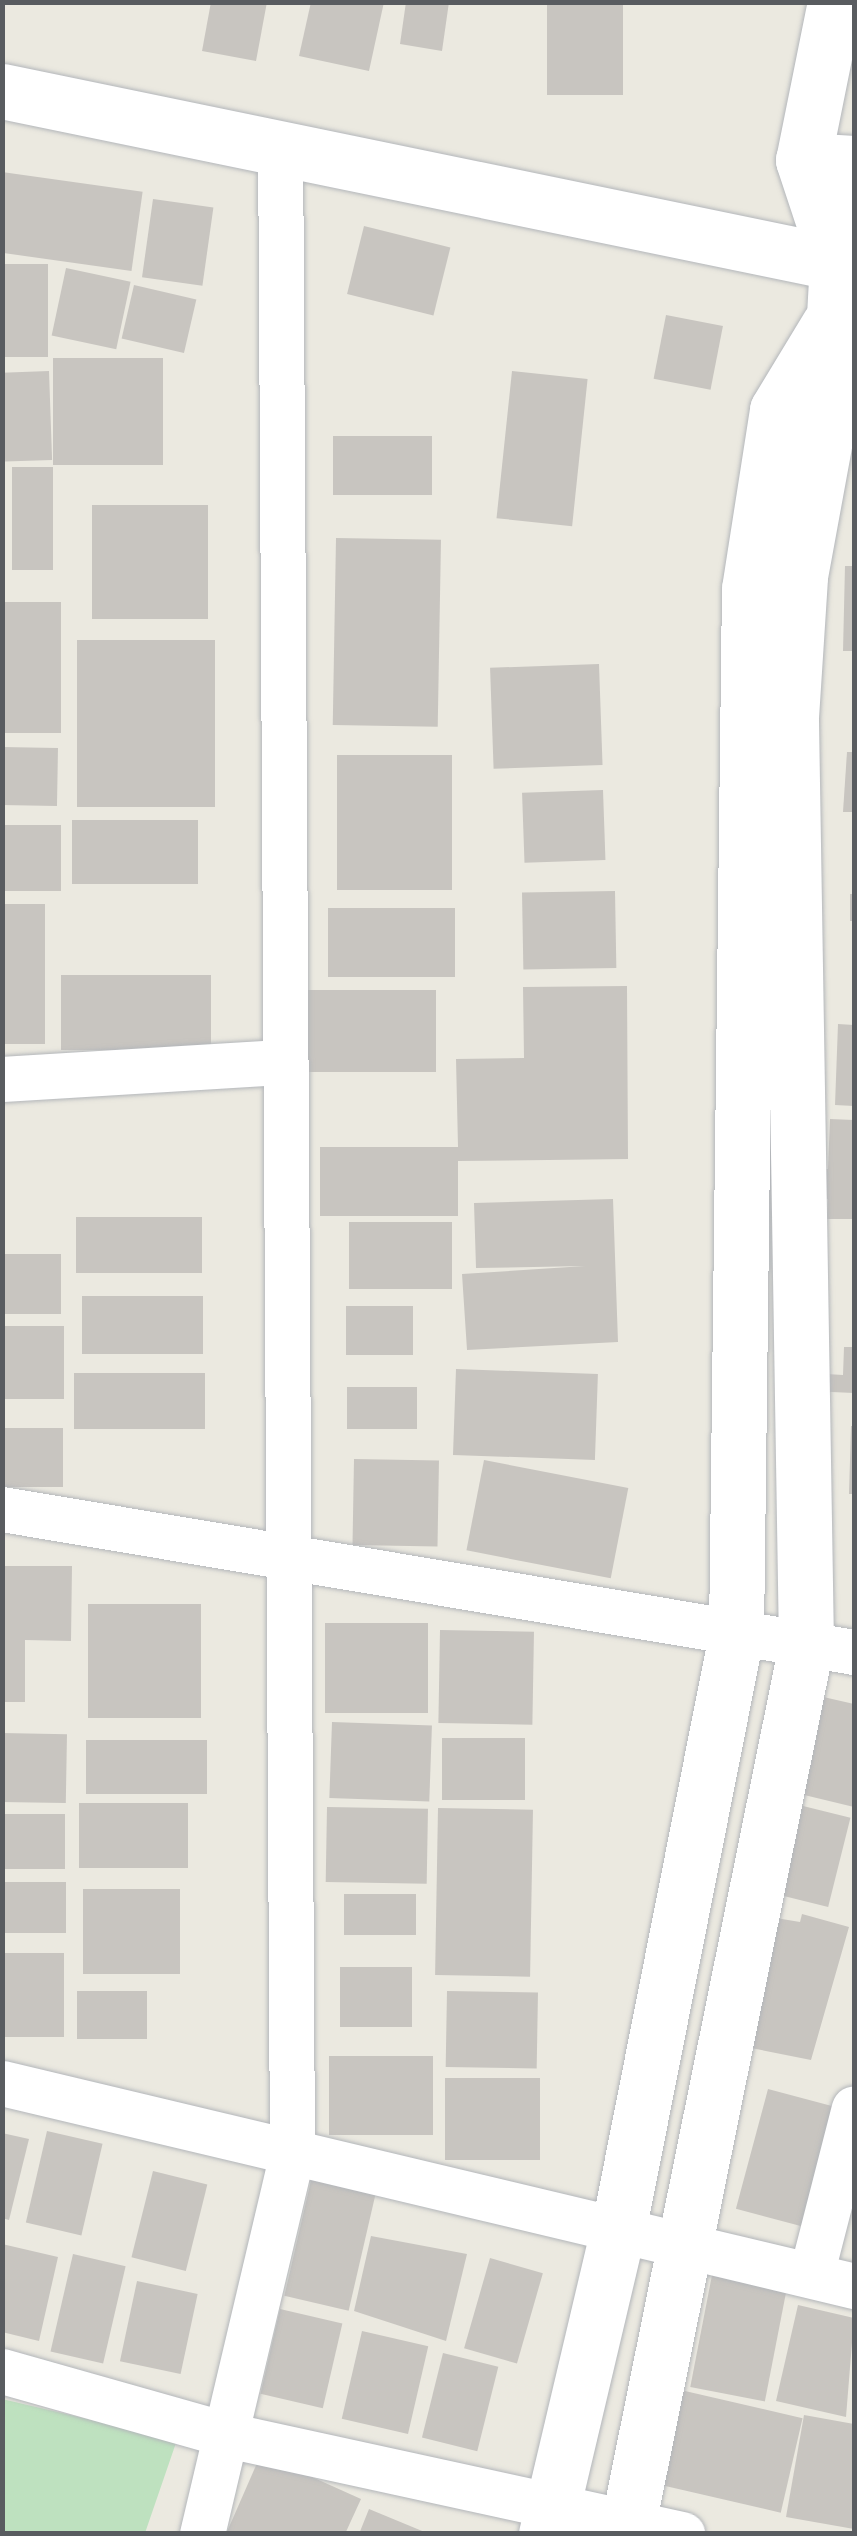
<!DOCTYPE html>
<html>
<head>
<meta charset="utf-8">
<style>
	body { margin:0 }
	#map { position:relative; width:857px; height:2536px; overflow:hidden; background:#ebe9e0; font-family:Barlow,sans-serif }
	div>[style] { position:absolute }
	[style*='--x'] { left:calc(var(--x)*1px); top:calc(var(--y)*1px); width:calc(var(--w)*1px); rotate:calc(var(--a)*1deg) }
	.green>* { inset:0; background:#bee1bf }
	.building>* { inset:0; background:#c8c5c0; transform-origin:0 0 }
	.roads { filter:drop-shadow(0 0 2px #b3b6ba) drop-shadow(0 0 2px #b3b6ba) }
	.street>* { height:45px; margin:-22.5px; padding:0 22.5px; transform-origin:22.5px; border-radius:22.5px; background:#fff }
	.secondary>* { height:55px; margin:-27.5px; padding:0 27.5px; transform-origin:27.5px; border-radius:27.5px; background:#fff }
	span { translate:-50% -50%; white-space:nowrap; text-align:center; line-height:1.15; -webkit-text-stroke:8px #fff; paint-order:stroke }
	.frame { position:absolute; inset:0; border:5px solid #595c60; pointer-events:none }
</style>
</head>
<body>
<div id="map">
	<div class="green">
		<div style="clip-path:polygon(2px 2399px,177px 2440px,145px 2533px,3px 2532px)"></div>
	</div>
	<div class="building">
		<div style="clip-path:polygon(211px 2px,267px 2px,256px 61px,202px 51px)"></div>
		<div style="clip-path:polygon(311px 2px,384px 2px,369px 71px,299px 56px)"></div>
		<div style="clip-path:polygon(406px 2px,449px 2px,442px 51px,400px 44px)"></div>
		<div style="left:547px;top:2px;width:76px;height:93px"></div>
		<div style="left:2px;top:172px;width:142px;height:80px;rotate:8deg"></div>
		<div style="left:153px;top:199px;width:61px;height:79px;rotate:8deg"></div>
		<div style="left:364px;top:226px;width:89px;height:70px;rotate:14deg"></div>
		<div style="left:2px;top:264px;width:46px;height:93px"></div>
		<div style="left:66px;top:268px;width:66px;height:69px;rotate:12deg"></div>
		<div style="left:134px;top:285px;width:64px;height:55px;rotate:13deg"></div>
		<div style="left:666px;top:315px;width:58px;height:65px;rotate:11deg"></div>
		<div style="left:53px;top:358px;width:110px;height:107px"></div>
		<div style="left:49px;top:371px;width:89px;height:47px;rotate:88deg"></div>
		<div style="left:512px;top:371px;width:76px;height:148px;rotate:6deg"></div>
		<div style="left:333px;top:436px;width:99px;height:59px"></div>
		<div style="left:12px;top:467px;width:41px;height:103px"></div>
		<div style="left:92px;top:505px;width:116px;height:114px"></div>
		<div style="left:336px;top:538px;width:105px;height:187px;rotate:1deg"></div>
		<div style="clip-path:polygon(845px 566px,854px 566px,854px 651px,843px 651px)"></div>
		<div style="left:2px;top:602px;width:59px;height:131px"></div>
		<div style="left:77px;top:640px;width:138px;height:167px"></div>
		<div style="left:599px;top:664px;width:101px;height:109px;rotate:88deg"></div>
		<div style="left:2px;top:747px;width:56px;height:58px;rotate:1deg"></div>
		<div style="clip-path:polygon(847px 752px,854px 752px,854px 812px,843px 812px)"></div>
		<div style="left:337px;top:755px;width:115px;height:135px"></div>
		<div style="left:603px;top:790px;width:70px;height:81px;rotate:88deg"></div>
		<div style="left:72px;top:820px;width:126px;height:64px"></div>
		<div style="left:2px;top:825px;width:59px;height:66px"></div>
		<div style="left:615px;top:891px;width:77px;height:93px;rotate:89deg"></div>
		<div style="left:850px;top:894px;width:4px;height:27px"></div>
		<div style="left:2px;top:904px;width:43px;height:140px"></div>
		<div style="left:328px;top:908px;width:127px;height:69px"></div>
		<div style="left:61px;top:975px;width:150px;height:75px"></div>
		<div style="clip-path:polygon(627px 986px,628px 1159px,458px 1161px,458px 1216px,320px 1216px,320px 1147px,458px 1147px,456px 1059px,524px 1058px,523px 987px)"></div>
		<div style="left:306px;top:990px;width:130px;height:82px"></div>
		<div style="clip-path:polygon(838px 1024px,854px 1025px,854px 1106px,835px 1105px)"></div>
		<div style="clip-path:polygon(830px 1119px,854px 1120px,854px 1219px,827px 1219px,828px 1199px,803px 1200px,802px 1170px,828px 1169px)"></div>
		<div style="clip-path:polygon(613px 1199px,618px 1342px,467px 1350px,462px 1274px,585px 1266px,476px 1268px,474px 1203px)"></div>
		<div style="left:76px;top:1217px;width:126px;height:56px"></div>
		<div style="left:349px;top:1222px;width:103px;height:67px"></div>
		<div style="left:2px;top:1254px;width:59px;height:60px"></div>
		<div style="left:82px;top:1296px;width:121px;height:58px"></div>
		<div style="left:346px;top:1306px;width:67px;height:49px"></div>
		<div style="left:2px;top:1326px;width:62px;height:73px"></div>
		<div style="clip-path:polygon(844px 1347px,854px 1347px,854px 1393px,809px 1391px,810px 1373px,843px 1375px)"></div>
		<div style="left:456px;top:1369px;width:142px;height:86px;rotate:2deg"></div>
		<div style="left:74px;top:1373px;width:131px;height:56px"></div>
		<div style="left:347px;top:1387px;width:70px;height:42px"></div>
		<div style="clip-path:polygon(851px 1426px,854px 1426px,854px 1494px,849px 1494px)"></div>
		<div style="left:2px;top:1428px;width:61px;height:59px"></div>
		<div style="left:354px;top:1459px;width:85px;height:86px;rotate:1deg"></div>
		<div style="left:484px;top:1460px;width:147px;height:92px;rotate:11deg"></div>
		<div style="clip-path:polygon(2px 1566px,72px 1566px,71px 1641px,25px 1640px,25px 1702px,2px 1702px)"></div>
		<div style="left:88px;top:1604px;width:113px;height:114px"></div>
		<div style="left:325px;top:1623px;width:103px;height:90px"></div>
		<div style="left:440px;top:1630px;width:94px;height:93px;rotate:1deg"></div>
		<div style="clip-path:polygon(819px 1696px,854px 1704px,854px 1807px,796px 1793px)"></div>
		<div style="left:332px;top:1722px;width:100px;height:76px;rotate:2deg"></div>
		<div style="left:2px;top:1733px;width:65px;height:69px;rotate:1deg"></div>
		<div style="left:442px;top:1738px;width:83px;height:62px"></div>
		<div style="left:86px;top:1740px;width:121px;height:54px"></div>
		<div style="left:79px;top:1803px;width:109px;height:65px"></div>
		<div style="left:799px;top:1805px;width:53px;height:92px;rotate:14deg"></div>
		<div style="left:327px;top:1807px;width:101px;height:75px;rotate:1deg"></div>
		<div style="left:438px;top:1808px;width:95px;height:167px;rotate:1deg"></div>
		<div style="left:65px;top:1814px;width:55px;height:63px;rotate:90deg"></div>
		<div style="left:2px;top:1882px;width:64px;height:51px"></div>
		<div style="left:83px;top:1889px;width:97px;height:85px"></div>
		<div style="left:344px;top:1894px;width:72px;height:41px"></div>
		<div style="clip-path:polygon(802px 1914px,849px 1927px,811px 2060px,751px 2048px,776px 1918px,800px 1922px)"></div>
		<div style="left:2px;top:1953px;width:62px;height:84px"></div>
		<div style="left:340px;top:1967px;width:72px;height:60px"></div>
		<div style="left:77px;top:1991px;width:70px;height:48px"></div>
		<div style="left:447px;top:1991px;width:91px;height:76px;rotate:1deg"></div>
		<div style="left:329px;top:2056px;width:104px;height:79px"></div>
		<div style="left:445px;top:2078px;width:95px;height:82px"></div>
		<div style="left:768px;top:2089px;width:68px;height:124px;rotate:15deg"></div>
		<div style="left:47px;top:2131px;width:57px;height:94px;rotate:13deg"></div>
		<div style="clip-path:polygon(2px 2133px,29px 2139px,9px 2220px,2px 2218px)"></div>
		<div style="left:153px;top:2171px;width:56px;height:89px;rotate:14deg"></div>
		<div style="left:312px;top:2176px;width:66px;height:123px;rotate:13deg"></div>
		<div style="clip-path:polygon(371px 2236px,467px 2254px,446px 2341px,354px 2311px)"></div>
		<div style="clip-path:polygon(2px 2244px,58px 2257px,39px 2341px,2px 2332px)"></div>
		<div style="left:73px;top:2254px;width:54px;height:100px;rotate:13deg"></div>
		<div style="left:490px;top:2258px;width:55px;height:94px;rotate:16deg"></div>
		<div style="left:712px;top:2275px;width:76px;height:114px;rotate:11deg"></div>
		<div style="left:137px;top:2281px;width:62px;height:82px;rotate:12deg"></div>
		<div style="clip-path:polygon(798px 2305px,854px 2318px,846px 2417px,776px 2401px)"></div>
		<div style="left:280px;top:2309px;width:64px;height:87px;rotate:13deg"></div>
		<div style="left:362px;top:2331px;width:68px;height:90px;rotate:13deg"></div>
		<div style="left:443px;top:2353px;width:57px;height:87px;rotate:14deg"></div>
		<div style="left:672px;top:2388px;width:134px;height:97px;rotate:13deg"></div>
		<div style="clip-path:polygon(804px 2415px,854px 2424px,854px 2529px,786px 2517px)"></div>
		<div style="clip-path:polygon(261px 2454px,361px 2499px,345px 2534px,226px 2534px)"></div>
		<div style="clip-path:polygon(369px 2509px,427px 2533px,427px 2534px,359px 2534px)"></div>
	</div>
	<div class="roads">
		<div class="street">
			<div style="--x:2;--y:1079;--w:281;--a:-3.5"></div>
			<div style="--x:2;--y:1509;--w:864;--a:9.53"></div>
			<div style="--x:2;--y:2083;--w:876;--a:13.4"></div>
			<div style="--x:811;--y:2275;--w:172;--a:-75.6"></div>
			<div style="--x:2;--y:2371;--w:239;--a:15.8"></div>
			<div style="--x:232;--y:2436;--w:461;--a:12.3"></div>
			<div style="--x:202;--y:2534;--w:392;--a:-76.7"></div>
			<div style="--x:292;--y:2152;--w:1998;--a:-90.34"></div>
		</div>
		<div class="secondary">
			<div style="--x:835;--y:2;--w:161;--a:101.4"></div>
			<div style="--x:803;--y:160;--w:108;--a:71.7"></div>
			<div style="--x:2;--y:91;--w:853;--a:11.64"></div>
			<div style="--x:803;--y:160;--w:51;--a:3.4"></div>
			<div style="--x:546;--y:2534;--w:317;--a:-76.7"></div>
			<div style="--x:619;--y:2226;--w:602;--a:-78.8"></div>
			<div style="--x:736;--y:1635;--w:1046;--a:-89.29"></div>
			<div style="--x:749;--y:589;--w:181;--a:-81.1"></div>
			<div style="--x:777;--y:410;--w:100;--a:-58.8"></div>
			<div style="--x:626;--y:2534;--w:907;--a:-78.55"></div>
			<div style="--x:806;--y:1645;--w:928;--a:-90.93"></div>
			<div style="--x:791;--y:717;--w:141;--a:-86.3"></div>
			<div style="--x:800;--y:576;--w:156;--a:-79.6"></div>
			<div style="--x:828;--y:423;--w:160;--a:-86.8"></div>
			<div style="--x:837;--y:263;--w:52;--a:-70.9"></div>
		</div>
	</div>
	<div class="frame"></div>
</div>
</body>
</html>
